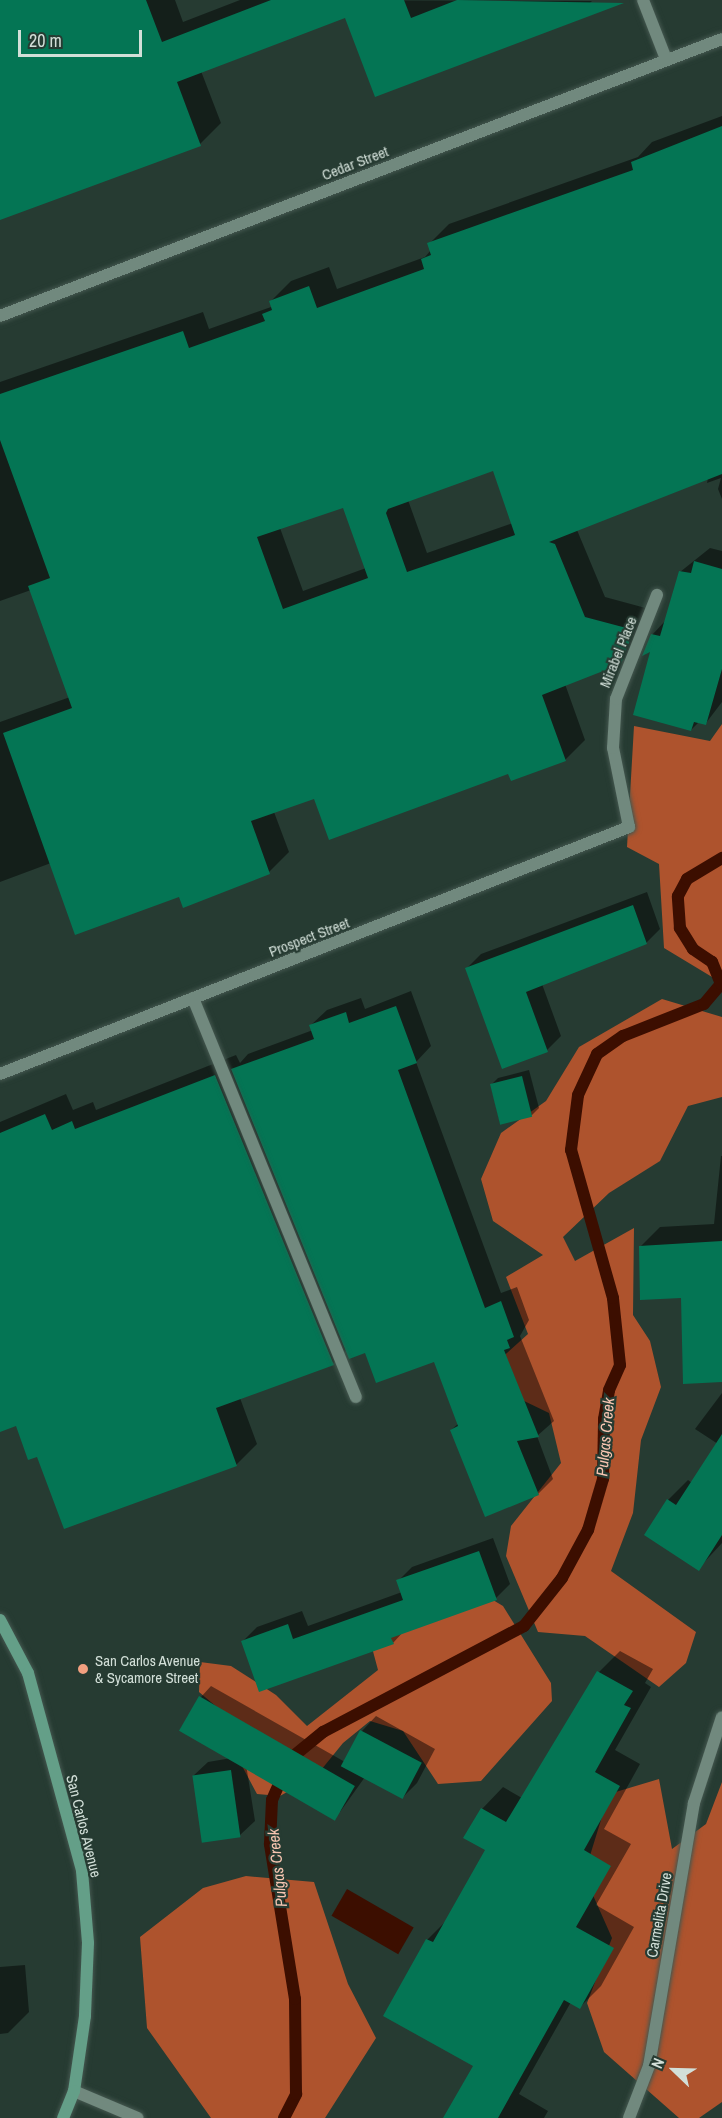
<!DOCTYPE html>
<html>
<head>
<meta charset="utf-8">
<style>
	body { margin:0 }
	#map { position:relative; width:722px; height:2118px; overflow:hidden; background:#263b32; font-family:"Archivo Narrow",sans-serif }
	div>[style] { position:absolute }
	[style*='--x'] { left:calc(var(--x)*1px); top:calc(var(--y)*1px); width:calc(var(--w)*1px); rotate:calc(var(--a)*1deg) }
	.forest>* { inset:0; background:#ae532d }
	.water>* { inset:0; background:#3c0e00; transform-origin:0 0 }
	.shadow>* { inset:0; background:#0007 }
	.stream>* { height:12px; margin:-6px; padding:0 6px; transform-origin:6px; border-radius:6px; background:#3c0e00 }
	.building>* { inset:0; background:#047554; transform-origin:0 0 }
	.roads { filter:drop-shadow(0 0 2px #44574f) drop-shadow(0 0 2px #44574f) }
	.lane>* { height:12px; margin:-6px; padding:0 6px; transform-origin:6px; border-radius:6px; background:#71897e }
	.street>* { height:12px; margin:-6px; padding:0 6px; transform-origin:6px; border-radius:6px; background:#71897e }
	.secondary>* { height:12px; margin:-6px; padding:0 6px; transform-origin:6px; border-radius:6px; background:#649f88 }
	.dots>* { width:16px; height:16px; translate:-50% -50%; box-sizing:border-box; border:3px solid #263b32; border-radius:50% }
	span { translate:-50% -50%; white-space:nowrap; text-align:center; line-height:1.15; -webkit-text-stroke:4.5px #263b32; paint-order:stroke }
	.street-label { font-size:15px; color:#d2dfd8 }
	.poi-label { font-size:15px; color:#d2dfd8 }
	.left { translate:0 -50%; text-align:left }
	.water-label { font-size:16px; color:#f7c5b1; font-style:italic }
	.north { position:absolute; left:644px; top:2040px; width:60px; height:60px; -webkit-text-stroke:4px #263b32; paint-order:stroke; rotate:293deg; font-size:16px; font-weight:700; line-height:24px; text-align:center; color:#d2dfd8 }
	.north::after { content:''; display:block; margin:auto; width:21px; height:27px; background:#d2dfd8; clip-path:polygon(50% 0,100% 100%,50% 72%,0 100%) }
	.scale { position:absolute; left:18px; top:30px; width:124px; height:27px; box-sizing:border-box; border:3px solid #d2dfd8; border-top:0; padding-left:8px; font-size:18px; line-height:21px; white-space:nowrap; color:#d2dfd8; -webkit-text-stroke:4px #263b32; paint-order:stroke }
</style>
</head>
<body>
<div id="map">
	<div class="forest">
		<div style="clip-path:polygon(722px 724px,722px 983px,664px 948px,659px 864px,627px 847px,634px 726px,710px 741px)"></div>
		<div style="clip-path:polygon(662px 999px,722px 1017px,722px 1097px,688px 1106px,660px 1161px,609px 1193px,563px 1237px,575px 1261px,634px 1228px,633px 1315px,650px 1341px,661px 1387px,641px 1440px,633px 1513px,611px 1571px,696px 1632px,686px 1663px,659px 1687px,585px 1636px,538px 1632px,506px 1556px,511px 1526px,561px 1463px,549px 1413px,478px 1379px,528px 1334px,506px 1277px,543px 1255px,493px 1221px,481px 1179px,501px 1133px,546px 1101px,579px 1047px)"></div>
		<div style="clip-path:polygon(478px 1591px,503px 1606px,551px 1683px,552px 1701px,481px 1781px,438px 1784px,403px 1731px,370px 1721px,343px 1743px,317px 1775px,280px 1796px,257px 1794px,242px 1766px,250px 1735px,199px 1692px,200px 1662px,231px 1666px,276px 1695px,307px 1726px,378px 1670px,367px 1629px)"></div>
		<div style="clip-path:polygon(659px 1779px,672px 1849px,706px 1824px,722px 1782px,722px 2102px,699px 2118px,679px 2118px,604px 2052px,587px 2003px,612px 1938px,584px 1875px,609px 1794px)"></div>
		<div style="clip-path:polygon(246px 1876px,314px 1882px,348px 1984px,376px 2038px,325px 2118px,211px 2118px,147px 2028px,140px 1937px,203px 1888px)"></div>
	</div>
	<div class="water">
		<div style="left:347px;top:1889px;width:77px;height:31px;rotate:30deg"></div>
	</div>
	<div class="shadow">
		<div style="clip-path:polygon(0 0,175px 0,183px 22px,240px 0,592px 1px,571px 22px,376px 95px,346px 16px,201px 71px,221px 123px,200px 144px,0 217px)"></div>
		<div style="clip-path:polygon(evenodd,722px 116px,722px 499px,718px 489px,721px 478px,707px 483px,708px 478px,577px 530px,605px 597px,653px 610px,641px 642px,620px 663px,565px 684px,585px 740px,565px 760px,509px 772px,315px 797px,274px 812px,289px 852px,269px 872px,180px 895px,51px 863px,0 882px,0 722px,70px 697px,31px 590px,0 601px,0 382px,203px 312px,209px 329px,271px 307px,271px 301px,291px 281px,329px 267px,337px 289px,425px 257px,431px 250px,429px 244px,449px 224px,638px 157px,652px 142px,722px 116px,494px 469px,513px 523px,427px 553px,408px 500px,494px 469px,722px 116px,344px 506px,366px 568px,303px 591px,280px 528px,344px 506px)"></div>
		<div style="clip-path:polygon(710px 548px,722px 551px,722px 702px,706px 723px,699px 722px,691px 730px,652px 650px,652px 635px,666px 620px,680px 572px)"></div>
		<div style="clip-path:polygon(647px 892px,660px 929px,646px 943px,542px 984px,561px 1036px,547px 1050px,467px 968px,481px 954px)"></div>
		<div style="clip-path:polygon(411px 991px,431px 1046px,416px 1062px,501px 1293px,517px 1287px,529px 1320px,520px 1336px,554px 1421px,537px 1436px,553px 1479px,538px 1494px,451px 1430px,459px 1423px,435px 1360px,347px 1349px,333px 1363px,240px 1398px,257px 1444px,236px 1465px,38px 1455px,17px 1424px,0 1430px,0 1122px,66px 1094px,73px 1110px,93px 1102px,96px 1110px,236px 1055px,240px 1063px,248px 1054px,313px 1030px,311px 1025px,327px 1010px,361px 998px,365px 1009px)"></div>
		<div style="clip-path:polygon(529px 1070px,539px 1108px,532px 1115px,500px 1123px,491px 1085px,498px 1078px)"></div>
		<div style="clip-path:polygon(721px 1156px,722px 1156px,722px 1381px,682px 1296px,640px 1247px,660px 1227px,714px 1224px)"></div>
		<div style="clip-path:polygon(722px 1393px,722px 1543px,698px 1569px,646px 1535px,668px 1500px,688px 1480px,692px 1483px,718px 1444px,695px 1429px)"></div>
		<div style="clip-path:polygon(493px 1538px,510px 1584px,496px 1598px,404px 1631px,393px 1643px,243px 1641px,257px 1627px,302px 1611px,308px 1626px,402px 1592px,398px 1581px,412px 1567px)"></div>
		<div style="clip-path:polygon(620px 1651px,653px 1669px,645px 1683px,651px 1687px,615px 1750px,640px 1764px,604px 1829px,631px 1844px,596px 1905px,634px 1927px,601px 1986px,580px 2007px,571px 2002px,519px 2094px,548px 2111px,544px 2118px,444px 2118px,475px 2065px,427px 1940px,449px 1918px,487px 1850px,482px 1809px,503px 1787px,522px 1798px,599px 1672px)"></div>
		<div style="clip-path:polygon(211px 1686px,345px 1762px,362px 1731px,376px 1716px,435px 1749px,417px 1783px,403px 1797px,365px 1777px,340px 1812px,245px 1758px,255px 1821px,240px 1835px,193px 1776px,208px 1762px,243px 1756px,204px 1735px,201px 1697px)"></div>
		<div style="clip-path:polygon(25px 1965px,29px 2012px,8px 2033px,0 2034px,0 1967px)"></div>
	</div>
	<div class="stream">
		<div style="--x:284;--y:2118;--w:27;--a:-63"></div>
		<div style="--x:296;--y:2094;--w:95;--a:-90.6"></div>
		<div style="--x:295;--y:1999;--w:157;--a:-99.2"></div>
		<div style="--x:270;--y:1844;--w:44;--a:-87.4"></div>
		<div style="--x:272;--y:1800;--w:45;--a:-66.3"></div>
		<div style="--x:290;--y:1759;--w:43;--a:-39.3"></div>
		<div style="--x:323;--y:1732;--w:227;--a:-27.8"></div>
		<div style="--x:524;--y:1626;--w:61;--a:-51.6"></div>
		<div style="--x:562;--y:1578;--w:55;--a:-61.6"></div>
		<div style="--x:588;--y:1530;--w:53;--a:-73.6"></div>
		<div style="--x:603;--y:1479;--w:60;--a:-89"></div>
		<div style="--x:604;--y:1419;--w:29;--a:-80"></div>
		<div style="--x:609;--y:1390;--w:27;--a:-66"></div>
		<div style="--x:620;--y:1365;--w:67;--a:-96"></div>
		<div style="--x:613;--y:1298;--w:154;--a:-105.8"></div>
		<div style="--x:571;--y:1150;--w:55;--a:-82.7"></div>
		<div style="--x:578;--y:1095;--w:45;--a:-65.1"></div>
		<div style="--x:597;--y:1054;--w:32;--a:-35"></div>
		<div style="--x:623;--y:1036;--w:87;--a:-21.6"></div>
		<div style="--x:704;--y:1004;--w:26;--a:-50"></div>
		<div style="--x:721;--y:984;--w:24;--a:-112"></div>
		<div style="--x:712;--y:962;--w:23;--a:-146"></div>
		<div style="--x:693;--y:949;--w:25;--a:-122"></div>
		<div style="--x:680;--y:928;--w:32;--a:-94"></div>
		<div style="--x:678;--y:896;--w:19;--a:-62"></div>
		<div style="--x:687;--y:879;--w:41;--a:-31"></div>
	</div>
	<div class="building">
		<div style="clip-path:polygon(0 0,146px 0,162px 42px,271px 0,404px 0,411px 18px,457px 0,624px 3px,375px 97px,345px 18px,177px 82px,201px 146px,0 220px)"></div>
		<div style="clip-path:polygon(evenodd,722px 126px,722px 474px,549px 542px,555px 544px,585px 617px,634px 630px,621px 664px,542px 695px,566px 761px,511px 781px,508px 774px,329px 840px,314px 799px,251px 821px,270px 874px,183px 908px,179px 897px,75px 935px,3px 733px,72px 708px,28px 586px,50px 578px,0 440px,0 394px,183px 331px,189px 348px,265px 321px,262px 314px,272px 310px,269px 301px,309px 286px,317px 308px,424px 269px,421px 259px,431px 255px,427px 243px,633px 170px,631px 162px,722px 126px,493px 471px,515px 535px,407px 572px,386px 513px,388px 509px,493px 471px,722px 126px,343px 508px,368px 578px,283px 609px,257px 537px,343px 508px)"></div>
		<div style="clip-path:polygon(694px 561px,722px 569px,722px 669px,706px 725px,694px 722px,691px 731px,633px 715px,650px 652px,642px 656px,651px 634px,660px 636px,679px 571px,691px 573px)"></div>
		<div style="clip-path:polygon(633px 905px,647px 944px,526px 992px,548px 1052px,502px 1069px,465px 968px)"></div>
		<div style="clip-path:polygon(396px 1006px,417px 1063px,398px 1070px,485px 1308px,501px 1301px,514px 1337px,507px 1340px,510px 1348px,504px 1350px,539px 1437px,517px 1441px,539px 1495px,485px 1517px,450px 1430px,458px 1426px,434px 1362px,376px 1383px,365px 1353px,349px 1359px,231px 1069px,314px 1039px,309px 1025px,346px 1012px,349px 1023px)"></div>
		<div style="clip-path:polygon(215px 1075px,334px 1365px,216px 1408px,237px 1466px,64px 1529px,37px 1457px,28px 1460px,16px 1426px,0 1432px,0 1133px,45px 1114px,52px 1130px,72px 1121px,75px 1129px)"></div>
		<div style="left:522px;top:1076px;width:42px;height:33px;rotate:76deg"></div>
		<div style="clip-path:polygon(722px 1241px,722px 1382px,683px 1384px,681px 1298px,640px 1300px,639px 1246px)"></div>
		<div style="clip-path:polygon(722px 1434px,722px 1535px,699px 1571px,644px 1535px,667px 1499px,676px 1505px)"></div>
		<div style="clip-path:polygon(479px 1551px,497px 1600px,391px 1638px,394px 1644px,259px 1692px,241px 1641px,288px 1624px,293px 1639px,403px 1600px,396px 1580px)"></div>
		<div style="clip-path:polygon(597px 1671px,633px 1691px,624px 1705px,631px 1708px,595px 1772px,620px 1786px,584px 1850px,611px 1866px,576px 1927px,614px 1948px,580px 2009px,564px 2000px,498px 2118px,443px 2118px,473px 2066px,383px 2016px,426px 1939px,433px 1942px,485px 1850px,463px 1838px,481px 1808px,506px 1822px)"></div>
		<div style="left:199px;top:1696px;width:180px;height:40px;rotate:30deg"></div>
		<div style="left:360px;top:1730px;width:70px;height:41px;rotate:28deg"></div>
		<div style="left:231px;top:1770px;width:68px;height:39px;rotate:82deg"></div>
	</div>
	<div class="roads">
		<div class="lane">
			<div style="--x:629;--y:827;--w:81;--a:-101.4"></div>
			<div style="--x:613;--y:748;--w:49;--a:-86.5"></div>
			<div style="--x:616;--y:699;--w:112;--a:-68.5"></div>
			<div style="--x:193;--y:998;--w:431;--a:67.8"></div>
		</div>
		<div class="street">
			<div style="--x:643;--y:0;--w:63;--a:68.7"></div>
			<div style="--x:0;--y:316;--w:773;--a:-20.99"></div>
			<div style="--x:0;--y:1074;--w:676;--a:-21.44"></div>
			<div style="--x:74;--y:2091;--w:69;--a:22.9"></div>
			<div style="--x:629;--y:2118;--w:56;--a:-69"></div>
			<div style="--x:649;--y:2066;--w:267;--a:-80.3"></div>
			<div style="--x:694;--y:1803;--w:90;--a:-72"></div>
		</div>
		<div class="secondary">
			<div style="--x:0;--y:1620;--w:60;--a:62.2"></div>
			<div style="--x:28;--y:1673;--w:205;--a:74.7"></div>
			<div style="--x:82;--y:1871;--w:72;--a:85.2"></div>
			<div style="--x:88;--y:1943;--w:73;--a:92.4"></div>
			<div style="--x:85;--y:2016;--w:76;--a:98.3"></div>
			<div style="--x:74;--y:2091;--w:29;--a:112"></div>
		</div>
	</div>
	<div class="dots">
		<div style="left:83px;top:1669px;background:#f2a080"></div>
	</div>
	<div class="street-label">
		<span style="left:355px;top:163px;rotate:-21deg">Cedar Street</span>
		<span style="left:618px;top:652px;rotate:-68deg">Mirabel Place</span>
		<span style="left:309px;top:937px;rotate:-21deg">Prospect Street</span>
		<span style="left:84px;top:1826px;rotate:76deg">San Carlos Avenue</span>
		<span style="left:659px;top:1915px;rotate:-80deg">Carmelita Drive</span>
	</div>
	<div class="poi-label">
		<span class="left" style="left:95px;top:1669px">San Carlos Avenue<br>&amp; Sycamore Street</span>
	</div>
	<div class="water-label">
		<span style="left:605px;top:1437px;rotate:-85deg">Pulgas Creek</span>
		<span style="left:277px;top:1868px;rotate:-96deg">Pulgas Creek</span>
	</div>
	<div class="north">N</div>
	<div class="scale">20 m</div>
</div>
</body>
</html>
